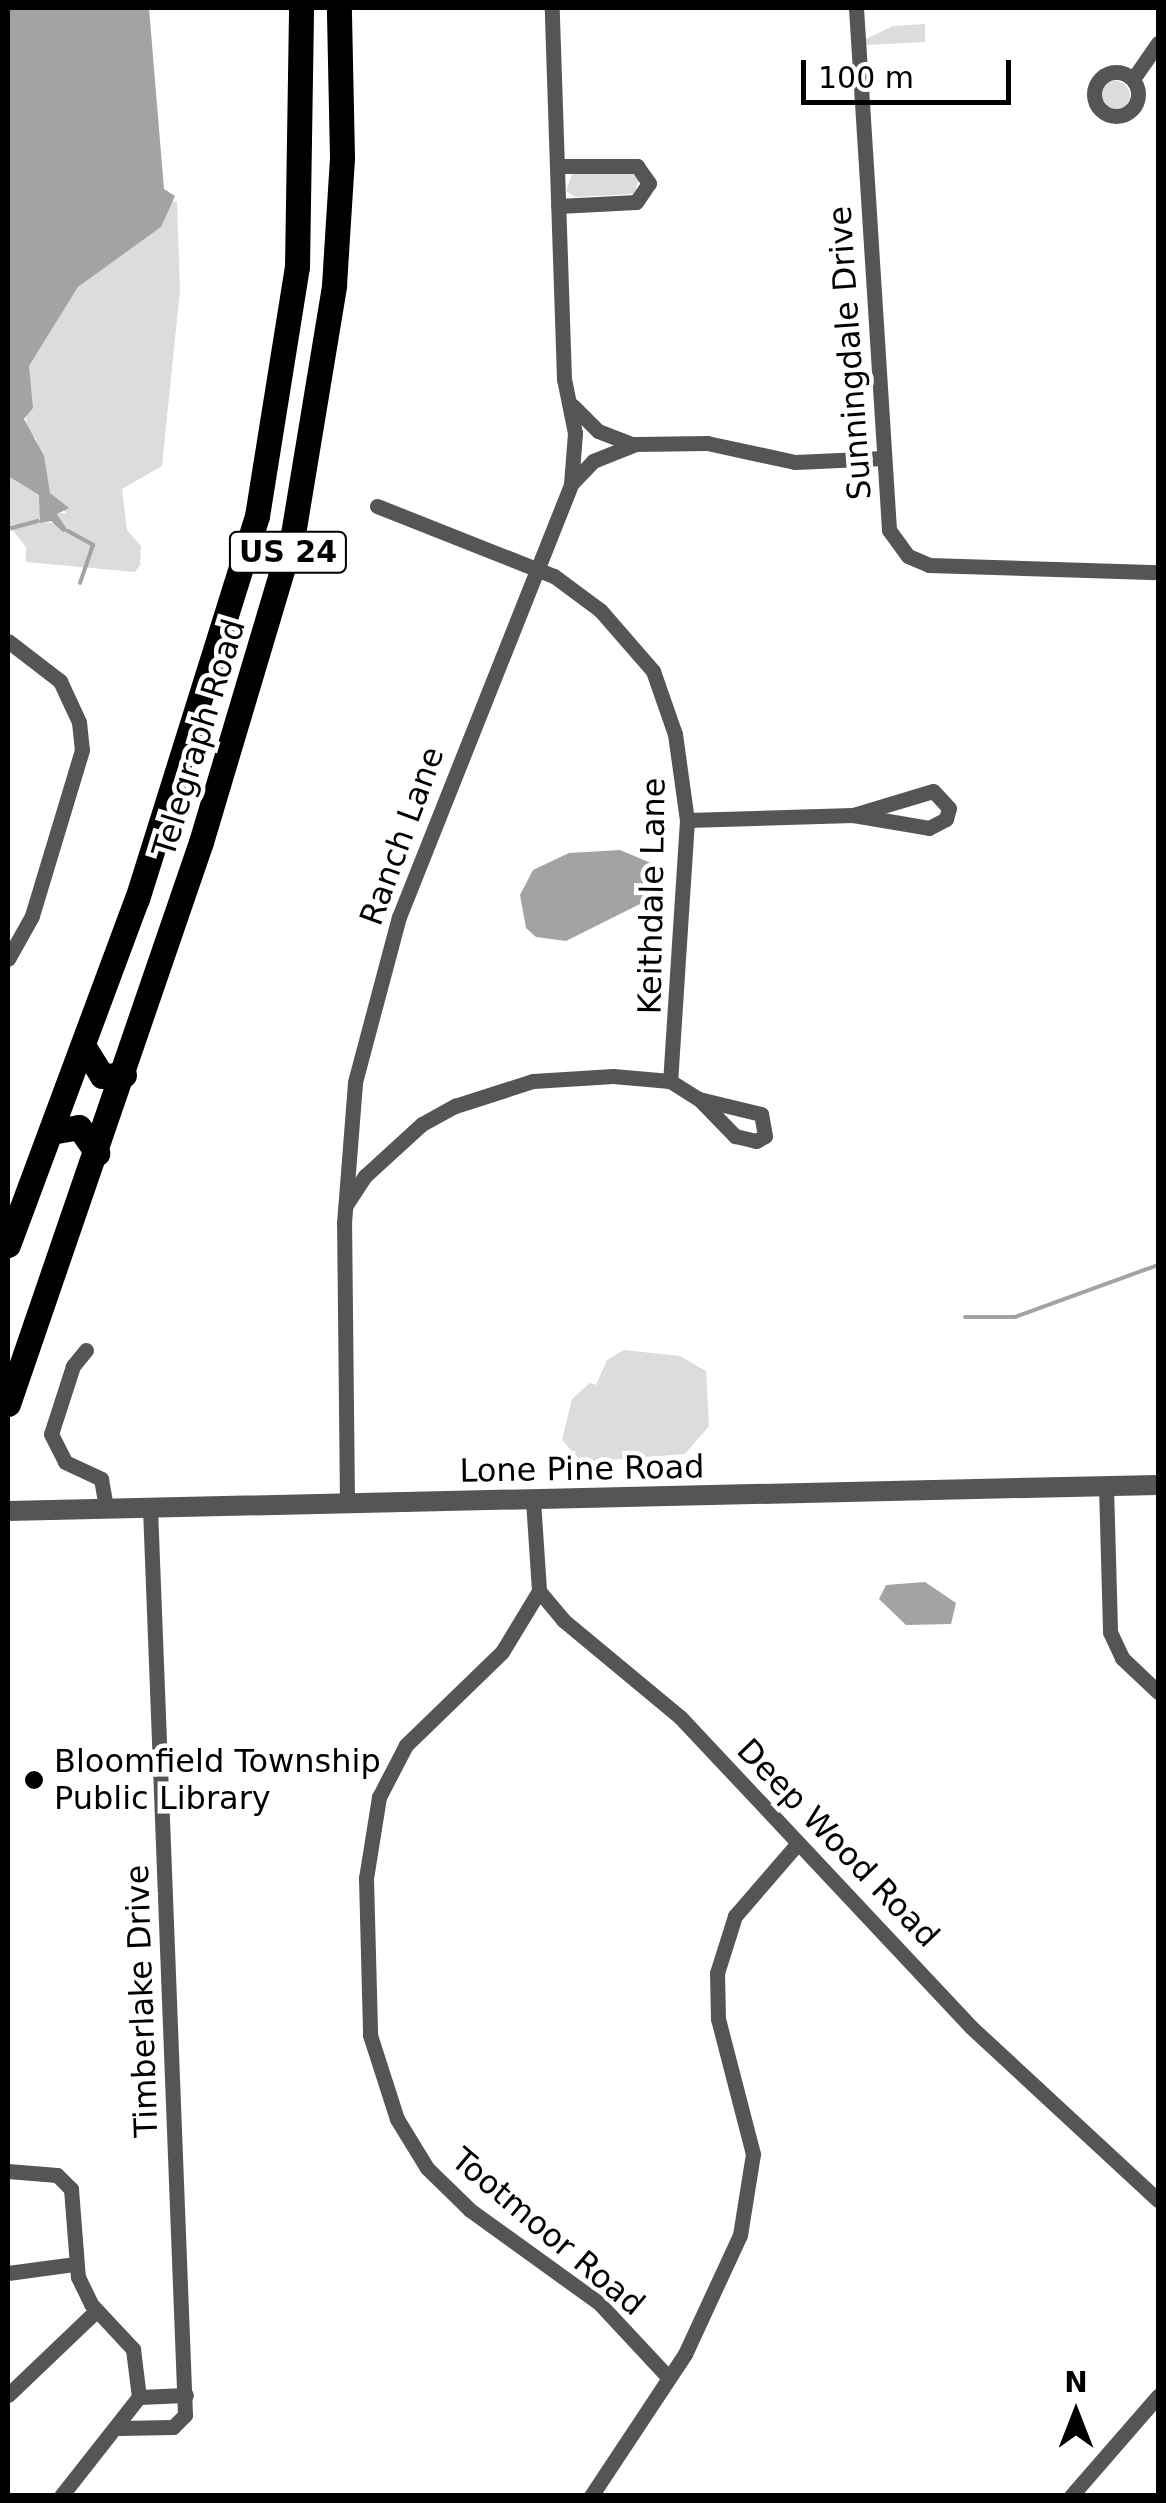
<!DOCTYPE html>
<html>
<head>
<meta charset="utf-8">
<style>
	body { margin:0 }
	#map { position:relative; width:1166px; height:2503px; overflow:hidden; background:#fff; font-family:"DejaVu Sans",sans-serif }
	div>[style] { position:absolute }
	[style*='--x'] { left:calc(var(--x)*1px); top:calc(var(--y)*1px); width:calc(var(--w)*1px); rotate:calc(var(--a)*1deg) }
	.green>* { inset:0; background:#dcdcdc }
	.round { border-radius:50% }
	.water>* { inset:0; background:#a3a3a3 }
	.stream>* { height:4px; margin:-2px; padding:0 2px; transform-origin:2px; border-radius:2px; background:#a3a3a3 }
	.minor>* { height:15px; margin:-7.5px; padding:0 7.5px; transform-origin:7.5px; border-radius:7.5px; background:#555 }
	.minor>.ring { margin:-7.5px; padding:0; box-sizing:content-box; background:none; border:15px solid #555; border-radius:50% }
	.tertiary>* { height:20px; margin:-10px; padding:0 10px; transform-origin:10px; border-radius:10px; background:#555 }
	.trunk>* { height:25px; margin:-12.5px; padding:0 12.5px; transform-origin:12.5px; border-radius:12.5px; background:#000 }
	.dots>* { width:28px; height:28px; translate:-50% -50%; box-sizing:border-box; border:5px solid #fff; border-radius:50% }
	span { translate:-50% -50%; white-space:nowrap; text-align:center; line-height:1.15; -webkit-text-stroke:9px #fff; paint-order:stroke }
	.shield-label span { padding:2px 8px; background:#fff; border:2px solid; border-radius:8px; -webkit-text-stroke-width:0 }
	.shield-label { font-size:30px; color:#000; font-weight:700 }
	.street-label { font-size:32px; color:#000 }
	.poi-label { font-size:32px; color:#000 }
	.left { translate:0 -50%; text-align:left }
	.frame { position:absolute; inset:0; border:10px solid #000; pointer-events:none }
	.north { position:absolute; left:1026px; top:2363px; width:100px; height:100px; -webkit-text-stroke:8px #fff; paint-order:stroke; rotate:0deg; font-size:28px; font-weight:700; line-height:40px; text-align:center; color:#000 }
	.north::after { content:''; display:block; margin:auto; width:35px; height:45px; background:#000; clip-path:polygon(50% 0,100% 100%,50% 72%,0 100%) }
	.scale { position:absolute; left:801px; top:60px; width:210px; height:45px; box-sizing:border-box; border:5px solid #000; border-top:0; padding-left:12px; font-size:30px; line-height:35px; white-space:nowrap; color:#000; -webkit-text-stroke:8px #fff; paint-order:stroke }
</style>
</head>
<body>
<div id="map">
	<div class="green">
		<div style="clip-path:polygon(925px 24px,925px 42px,866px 45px,866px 39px,893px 26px)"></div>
		<div class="round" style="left:1100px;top:81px;width:30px;height:30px"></div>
		<div style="clip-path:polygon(629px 171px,639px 180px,634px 194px,575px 197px,566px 191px,572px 174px)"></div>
		<div style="clip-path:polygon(177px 201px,180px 290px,162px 466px,122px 489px,127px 530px,141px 546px,140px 565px,135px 572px,26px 562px,26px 547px,8px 524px,8px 476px,39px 495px,44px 510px,38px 521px,63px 525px,57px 513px,66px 513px,50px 493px,36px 439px,26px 427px,29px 366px,78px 287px,161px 227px,170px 203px)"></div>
		<div style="clip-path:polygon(624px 1350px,680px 1356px,706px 1371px,709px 1426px,685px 1454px,582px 1462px,562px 1440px,572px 1399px,590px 1383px,596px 1385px,607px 1360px)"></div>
	</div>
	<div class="water">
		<div style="clip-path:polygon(8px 8px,149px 8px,164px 189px,175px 196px,161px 227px,78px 287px,29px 366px,33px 408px,24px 419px,44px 456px,50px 493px,69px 508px,57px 514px,68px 531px,63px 532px,51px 521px,40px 523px,39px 495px,8px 476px)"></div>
		<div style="clip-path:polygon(620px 850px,651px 863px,646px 901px,566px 941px,536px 937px,526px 928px,520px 895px,533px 870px,569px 853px)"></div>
		<div style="clip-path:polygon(925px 1582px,956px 1603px,951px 1624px,906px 1625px,879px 1599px,886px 1585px)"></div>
	</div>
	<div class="stream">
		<div style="--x:8;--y:529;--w:31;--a:-15"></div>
		<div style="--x:68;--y:531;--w:29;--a:29"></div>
		<div style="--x:93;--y:545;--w:40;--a:108.9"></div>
		<div style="--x:965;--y:1317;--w:50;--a:0"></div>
		<div style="--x:1015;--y:1317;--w:152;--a:-20"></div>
	</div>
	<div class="minor">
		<div style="--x:856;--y:8;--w:523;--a:86.38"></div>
		<div style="--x:889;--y:530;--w:32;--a:54"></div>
		<div style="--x:908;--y:556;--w:23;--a:23"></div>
		<div style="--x:929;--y:565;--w:229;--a:1.8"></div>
		<div class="ring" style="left:1094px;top:72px;width:29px;height:29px"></div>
		<div style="--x:1133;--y:79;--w:44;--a:-55.2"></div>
		<div style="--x:557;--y:166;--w:80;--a:0"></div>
		<div style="--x:637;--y:166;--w:21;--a:55"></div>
		<div style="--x:649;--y:183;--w:23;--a:124"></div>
		<div style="--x:636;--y:202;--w:78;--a:177.1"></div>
		<div style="--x:573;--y:406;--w:35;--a:45"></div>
		<div style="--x:598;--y:431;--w:36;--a:21"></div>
		<div style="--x:573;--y:482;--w:29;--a:-46"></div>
		<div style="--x:593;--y:461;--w:46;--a:-21.6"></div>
		<div style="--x:636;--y:444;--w:71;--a:-0.8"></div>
		<div style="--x:707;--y:443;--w:90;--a:12.2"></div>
		<div style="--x:795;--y:462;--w:89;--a:-2.6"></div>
		<div style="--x:377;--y:506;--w:190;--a:21.6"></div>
		<div style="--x:554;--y:576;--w:57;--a:36.5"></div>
		<div style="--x:600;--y:610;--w:81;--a:49"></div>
		<div style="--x:653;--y:671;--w:67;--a:70.8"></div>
		<div style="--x:675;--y:734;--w:87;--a:82.1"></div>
		<div style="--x:687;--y:820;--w:262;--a:93.7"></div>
		<div style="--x:8;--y:641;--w:66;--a:37.6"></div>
		<div style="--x:60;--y:681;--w:45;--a:65.1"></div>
		<div style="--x:79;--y:722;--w:28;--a:84"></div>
		<div style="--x:82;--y:750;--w:173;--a:106.8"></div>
		<div style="--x:32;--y:916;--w:49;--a:119.2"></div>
		<div style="--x:687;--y:820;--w:166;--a:-1.7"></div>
		<div style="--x:853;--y:815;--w:77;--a:9.7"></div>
		<div style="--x:929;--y:828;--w:19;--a:-28"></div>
		<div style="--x:946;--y:819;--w:11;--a:-75"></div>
		<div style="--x:949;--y:808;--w:23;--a:-133"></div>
		<div style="--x:933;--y:791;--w:84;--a:163.3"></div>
		<div style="--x:346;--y:1205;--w:35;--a:-57"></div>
		<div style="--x:365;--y:1176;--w:77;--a:-42.4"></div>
		<div style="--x:422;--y:1124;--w:38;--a:-29"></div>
		<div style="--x:455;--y:1106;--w:82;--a:-17.8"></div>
		<div style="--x:533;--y:1081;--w:80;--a:-3.6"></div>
		<div style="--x:613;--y:1076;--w:57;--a:5"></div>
		<div style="--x:670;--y:1081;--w:34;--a:32"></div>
		<div style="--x:699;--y:1099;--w:52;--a:45.8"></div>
		<div style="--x:735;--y:1136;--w:22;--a:13"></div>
		<div style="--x:756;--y:1141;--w:10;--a:-29"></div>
		<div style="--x:765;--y:1136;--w:22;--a:-100"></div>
		<div style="--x:761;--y:1114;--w:64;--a:-166.4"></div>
		<div style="--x:86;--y:1350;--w:21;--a:129"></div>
		<div style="--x:73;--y:1366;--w:71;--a:107.9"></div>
		<div style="--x:51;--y:1434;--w:31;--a:63"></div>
		<div style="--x:65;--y:1462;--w:40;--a:25"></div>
		<div style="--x:101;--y:1479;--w:29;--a:80"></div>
		<div style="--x:1106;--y:1486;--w:146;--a:88.4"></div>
		<div style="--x:1110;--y:1632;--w:29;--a:65"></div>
		<div style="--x:1122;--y:1658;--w:50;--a:43.4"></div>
		<div style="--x:533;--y:1500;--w:91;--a:86.2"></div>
		<div style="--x:539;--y:1591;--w:38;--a:50"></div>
		<div style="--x:563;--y:1620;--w:152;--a:39.7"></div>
		<div style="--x:680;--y:1717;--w:425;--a:46.8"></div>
		<div style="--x:971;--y:2027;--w:255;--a:42.8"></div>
		<div style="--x:347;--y:1503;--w:280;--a:-90.6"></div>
		<div style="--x:344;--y:1223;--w:141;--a:-85.5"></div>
		<div style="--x:355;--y:1082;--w:171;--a:-75.1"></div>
		<div style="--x:399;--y:917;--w:466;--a:-68.3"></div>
		<div style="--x:571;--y:484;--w:51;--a:-85.5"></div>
		<div style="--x:575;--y:433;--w:55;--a:-101.5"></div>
		<div style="--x:564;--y:379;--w:371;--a:-91.9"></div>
		<div style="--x:539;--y:1591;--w:71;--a:121.2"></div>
		<div style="--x:502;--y:1652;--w:134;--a:135.9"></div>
		<div style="--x:406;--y:1745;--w:59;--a:117.4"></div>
		<div style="--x:379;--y:1797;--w:82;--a:99.1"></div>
		<div style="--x:366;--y:1878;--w:157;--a:88.5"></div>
		<div style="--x:370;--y:2035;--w:88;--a:72.2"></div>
		<div style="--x:397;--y:2119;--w:57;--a:58.5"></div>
		<div style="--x:427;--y:2168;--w:60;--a:44.3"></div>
		<div style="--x:470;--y:2210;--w:159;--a:35.8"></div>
		<div style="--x:599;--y:2303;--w:100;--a:47"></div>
		<div style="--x:8;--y:2171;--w:49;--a:4.7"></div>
		<div style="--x:57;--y:2175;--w:20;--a:45"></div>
		<div style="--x:71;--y:2189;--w:88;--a:85.5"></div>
		<div style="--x:78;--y:2277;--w:30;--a:64"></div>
		<div style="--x:91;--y:2304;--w:62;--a:47"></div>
		<div style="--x:133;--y:2349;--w:48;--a:82.9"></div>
		<div style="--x:8;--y:2273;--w:68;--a:-7.7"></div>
		<div style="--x:8;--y:2395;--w:122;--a:-43.7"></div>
		<div style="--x:139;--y:2397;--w:47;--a:-2.4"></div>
		<div style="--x:120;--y:2428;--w:53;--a:-1.1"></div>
		<div style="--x:173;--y:2427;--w:17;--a:-45"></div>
		<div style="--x:185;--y:2415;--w:909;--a:-92.21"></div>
		<div style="--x:61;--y:2496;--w:126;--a:-51.8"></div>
		<div style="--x:591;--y:2496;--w:170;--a:-56.5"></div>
		<div style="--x:685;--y:2354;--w:131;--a:-65.2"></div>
		<div style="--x:740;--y:2235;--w:82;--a:-80.9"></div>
		<div style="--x:753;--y:2154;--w:139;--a:-104.5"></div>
		<div style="--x:718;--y:2019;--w:46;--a:-91.2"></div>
		<div style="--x:717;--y:1973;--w:60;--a:-72.5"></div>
		<div style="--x:735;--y:1916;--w:96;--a:-49.2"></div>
		<div style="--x:1071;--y:2496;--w:133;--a:-49"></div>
	</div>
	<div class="tertiary">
		<div style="--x:8;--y:1511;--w:1150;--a:-1.3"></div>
	</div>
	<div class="trunk">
		<div style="--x:84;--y:1047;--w:34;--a:58"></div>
		<div style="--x:102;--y:1076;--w:22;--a:-3"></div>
		<div style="--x:51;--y:1132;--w:28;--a:-10"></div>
		<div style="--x:79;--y:1127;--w:32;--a:55"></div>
		<div style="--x:8;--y:1245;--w:369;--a:-69.6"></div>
		<div style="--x:137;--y:899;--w:401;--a:-72.6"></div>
		<div style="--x:257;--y:516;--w:252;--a:-80.9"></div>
		<div style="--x:297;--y:267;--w:259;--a:-89.1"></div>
		<div style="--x:8;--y:1404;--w:594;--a:-71.05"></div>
		<div style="--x:201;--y:842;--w:321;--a:-73.4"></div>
		<div style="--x:293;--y:534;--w:252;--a:-80.6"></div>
		<div style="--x:334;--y:285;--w:128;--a:-86.4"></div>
		<div style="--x:342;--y:157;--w:149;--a:-91.2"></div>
	</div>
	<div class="dots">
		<div style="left:34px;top:1780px;background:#000"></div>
	</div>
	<div class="shield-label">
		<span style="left:288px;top:552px">US 24</span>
	</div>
	<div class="street-label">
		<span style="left:850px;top:353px;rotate:-94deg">Sunningdale Drive</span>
		<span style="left:199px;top:738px;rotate:-73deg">Telegraph Road</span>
		<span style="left:402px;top:836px;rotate:-70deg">Ranch Lane</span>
		<span style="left:652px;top:896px;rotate:-89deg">Keithdale Lane</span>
		<span style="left:582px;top:1469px;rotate:-1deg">Lone Pine Road</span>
		<span style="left:838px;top:1843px;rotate:46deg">Deep Wood Road</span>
		<span style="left:142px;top:2001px;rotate:-92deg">Timberlake Drive</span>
		<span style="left:548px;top:2232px;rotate:40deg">Tootmoor Road</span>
	</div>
	<div class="poi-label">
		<span class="left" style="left:54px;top:1780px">Bloomfield Township<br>Public Library</span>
	</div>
	<div class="frame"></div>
	<div class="north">N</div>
	<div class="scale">100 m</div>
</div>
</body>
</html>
